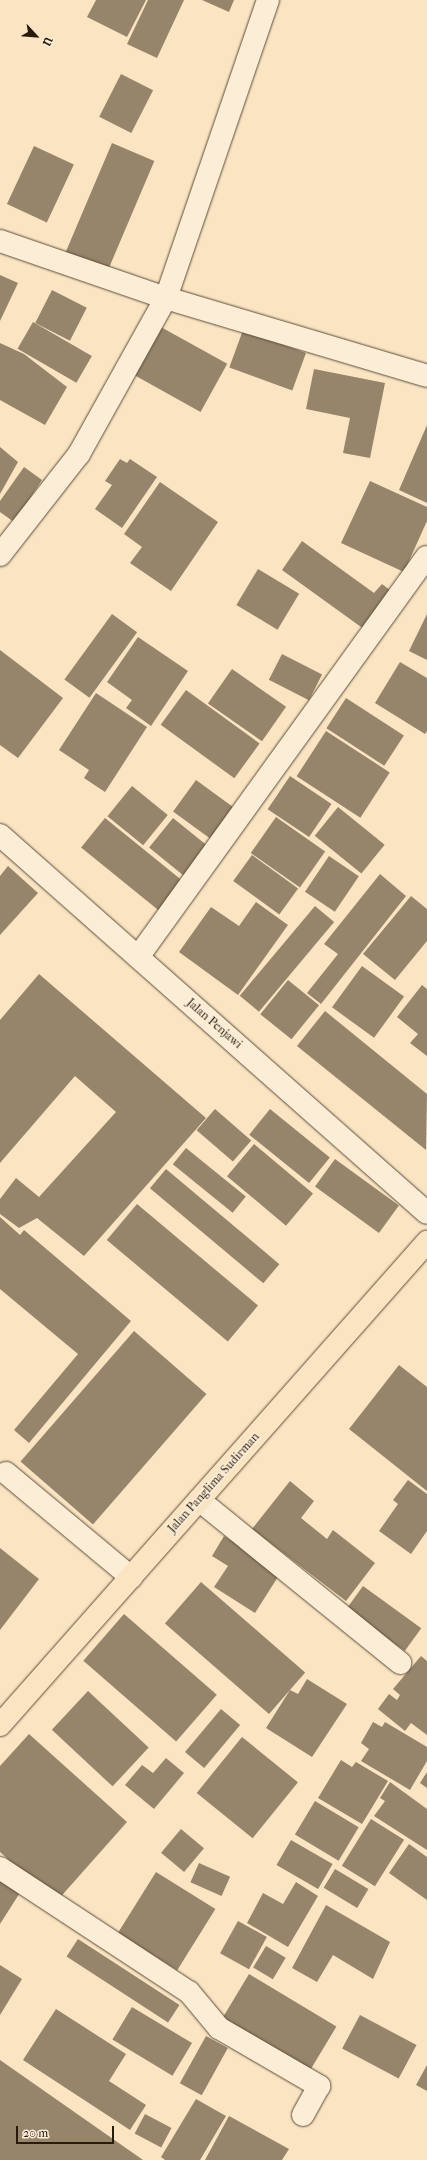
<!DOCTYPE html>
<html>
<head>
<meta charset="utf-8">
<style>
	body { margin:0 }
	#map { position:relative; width:427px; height:2160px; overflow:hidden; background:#fae4c2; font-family:"IM FELL French Canon",serif }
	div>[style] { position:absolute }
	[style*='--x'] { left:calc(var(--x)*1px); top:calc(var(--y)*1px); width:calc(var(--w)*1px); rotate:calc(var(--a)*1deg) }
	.building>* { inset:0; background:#96846b; transform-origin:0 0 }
	.roads { filter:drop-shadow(0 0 1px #5d4d3a) drop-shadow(0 0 1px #5d4d3a) }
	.minor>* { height:22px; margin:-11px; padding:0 11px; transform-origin:11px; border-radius:11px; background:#fcedd7 }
	.major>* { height:22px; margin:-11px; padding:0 11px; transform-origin:11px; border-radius:11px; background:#fae4c2 }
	span { translate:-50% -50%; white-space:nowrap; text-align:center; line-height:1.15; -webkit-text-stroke:3.5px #fcedd7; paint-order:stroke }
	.street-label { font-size:12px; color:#291b0c }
	.north { position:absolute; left:16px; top:16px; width:40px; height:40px; -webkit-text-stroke:3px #fcedd7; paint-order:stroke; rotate:116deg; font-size:11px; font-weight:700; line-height:16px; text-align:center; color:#291b0c }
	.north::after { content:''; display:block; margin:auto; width:14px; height:18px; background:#291b0c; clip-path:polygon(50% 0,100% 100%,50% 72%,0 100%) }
	.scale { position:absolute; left:16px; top:2126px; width:98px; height:18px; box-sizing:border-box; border:2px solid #291b0c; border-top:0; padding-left:5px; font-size:12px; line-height:14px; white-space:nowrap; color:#291b0c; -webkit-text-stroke:3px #fcedd7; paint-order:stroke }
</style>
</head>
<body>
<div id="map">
	<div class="building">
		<div style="clip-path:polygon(96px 0,146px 0,127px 37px,87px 17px)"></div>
		<div style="clip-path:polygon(148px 0,184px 0,157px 58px,127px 44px)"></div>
		<div style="clip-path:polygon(202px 0,234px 0,229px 12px)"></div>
		<div style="left:121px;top:74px;width:36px;height:48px;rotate:27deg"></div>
		<div style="left:112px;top:143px;width:46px;height:123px;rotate:23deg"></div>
		<div style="left:34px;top:146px;width:44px;height:64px;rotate:25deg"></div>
		<div style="clip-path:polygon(0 275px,18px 283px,0 321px)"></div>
		<div style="left:52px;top:290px;width:39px;height:37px;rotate:27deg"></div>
		<div style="left:33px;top:322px;width:68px;height:31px;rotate:30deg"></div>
		<div style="left:159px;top:326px;width:78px;height:55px;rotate:29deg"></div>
		<div style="left:243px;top:330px;width:67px;height:40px;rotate:20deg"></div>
		<div style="clip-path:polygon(0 343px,24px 354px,67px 387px,45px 425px,0 400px)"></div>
		<div style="clip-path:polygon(314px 369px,385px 383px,370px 458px,343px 453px,350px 418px,306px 409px)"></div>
		<div style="clip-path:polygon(427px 425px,427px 503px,399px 490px)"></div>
		<div style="clip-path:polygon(0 447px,18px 462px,0 494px)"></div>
		<div style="clip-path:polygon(120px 459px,127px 463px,130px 459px,157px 477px,122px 528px,95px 509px,112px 485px,105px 481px)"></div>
		<div style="clip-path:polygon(24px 467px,42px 480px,14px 522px,0 512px,0 501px)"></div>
		<div style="clip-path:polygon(370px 481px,427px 507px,427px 521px,404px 572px,341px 543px)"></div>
		<div style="clip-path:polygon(160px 482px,218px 522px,171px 591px,130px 563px,142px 547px,124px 534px)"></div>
		<div style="clip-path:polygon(302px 541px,374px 593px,382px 584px,395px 594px,368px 632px,282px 570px)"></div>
		<div style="left:258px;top:569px;width:48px;height:42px;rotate:31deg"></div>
		<div style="left:112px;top:614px;width:31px;height:81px;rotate:36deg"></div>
		<div style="clip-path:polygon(427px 614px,427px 660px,409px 651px)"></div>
		<div style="clip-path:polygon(138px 637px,188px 671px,151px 726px,126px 708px,132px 700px,107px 682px)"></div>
		<div style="clip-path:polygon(0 650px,63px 698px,18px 758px,0 745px)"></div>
		<div style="left:282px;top:654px;width:45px;height:29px;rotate:27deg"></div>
		<div style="clip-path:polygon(400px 662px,427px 678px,427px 731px,425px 734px,375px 703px)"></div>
		<div style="left:232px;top:669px;width:66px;height:42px;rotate:35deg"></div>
		<div style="left:186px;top:690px;width:91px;height:43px;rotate:36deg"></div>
		<div style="clip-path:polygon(96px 693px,147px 727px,105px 792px,84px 778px,89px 770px,59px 750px)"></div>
		<div style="left:346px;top:698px;width:69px;height:36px;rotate:33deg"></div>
		<div style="left:326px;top:731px;width:76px;height:54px;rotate:33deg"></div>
		<div style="left:290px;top:776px;width:50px;height:40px;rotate:34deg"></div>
		<div style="left:196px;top:780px;width:53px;height:39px;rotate:36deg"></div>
		<div style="left:132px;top:786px;width:46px;height:39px;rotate:39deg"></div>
		<div style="left:338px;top:807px;width:60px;height:37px;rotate:39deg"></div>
		<div style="left:276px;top:817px;width:60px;height:44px;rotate:35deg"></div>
		<div style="left:105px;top:818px;width:106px;height:38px;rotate:39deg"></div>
		<div style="left:173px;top:818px;width:51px;height:38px;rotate:39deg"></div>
		<div style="left:252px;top:855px;width:57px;height:32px;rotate:36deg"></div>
		<div style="left:329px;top:856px;width:36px;height:43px;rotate:34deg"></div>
		<div style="clip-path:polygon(8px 866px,38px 893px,0 935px,0 876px)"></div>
		<div style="clip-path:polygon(380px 874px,406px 896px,321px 1004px,307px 993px,338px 954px,324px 944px)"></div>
		<div style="clip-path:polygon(411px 896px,427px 909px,427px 941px,395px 980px,363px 954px)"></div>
		<div style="clip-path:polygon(256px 902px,288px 925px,238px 995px,179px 952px,211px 907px,239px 926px)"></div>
		<div style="left:315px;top:906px;width:25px;height:117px;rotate:40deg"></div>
		<div style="left:362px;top:966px;width:52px;height:51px;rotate:36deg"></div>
		<div style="clip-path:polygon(39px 974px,206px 1118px,84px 1256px,37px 1218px,19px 1228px,0 1214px,0 1199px,16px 1178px,39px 1197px,116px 1112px,75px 1076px,0 1163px,0 1020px)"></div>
		<div style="left:288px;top:980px;width:40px;height:44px;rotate:39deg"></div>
		<div style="clip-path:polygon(422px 985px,427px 989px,427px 1056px,410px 1043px,418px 1034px,397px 1017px)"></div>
		<div style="clip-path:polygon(325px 1011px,427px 1094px,426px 1150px,297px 1046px)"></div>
		<div style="left:215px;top:1109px;width:48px;height:28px;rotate:41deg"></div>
		<div style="left:270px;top:1109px;width:77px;height:33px;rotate:39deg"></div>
		<div style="left:254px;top:1144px;width:77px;height:42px;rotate:40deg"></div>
		<div style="left:186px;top:1148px;width:77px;height:21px;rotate:39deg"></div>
		<div style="left:335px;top:1159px;width:79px;height:34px;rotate:36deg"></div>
		<div style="left:166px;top:1169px;width:148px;height:25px;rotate:40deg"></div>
		<div style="left:137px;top:1204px;width:158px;height:47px;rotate:40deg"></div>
		<div style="clip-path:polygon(0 1217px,20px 1235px,24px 1230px,131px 1321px,29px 1443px,14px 1430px,78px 1354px,0 1289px)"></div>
		<div style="left:134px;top:1331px;width:96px;height:173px;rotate:41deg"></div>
		<div style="clip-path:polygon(399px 1365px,427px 1387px,427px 1491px,349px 1429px)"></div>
		<div style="clip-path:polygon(408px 1480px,427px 1494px,427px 1531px,411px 1554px,379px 1531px,398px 1504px,393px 1500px)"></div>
		<div style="clip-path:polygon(290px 1481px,314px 1501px,301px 1518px,327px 1539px,333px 1530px,375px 1563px,346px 1601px,252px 1529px)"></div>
		<div style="clip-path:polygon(224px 1536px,281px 1572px,255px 1613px,214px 1587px,228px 1566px,212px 1556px)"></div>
		<div style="clip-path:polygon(0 1548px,39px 1579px,0 1630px)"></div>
		<div style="left:201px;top:1582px;width:138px;height:55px;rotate:41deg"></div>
		<div style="left:363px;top:1586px;width:72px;height:28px;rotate:36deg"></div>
		<div style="left:124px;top:1614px;width:123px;height:62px;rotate:41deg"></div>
		<div style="clip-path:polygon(421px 1656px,427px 1661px,427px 1735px,411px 1723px,405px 1731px,378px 1709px,389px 1694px,397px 1700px,400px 1695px,393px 1689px)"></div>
		<div style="clip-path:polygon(307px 1679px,347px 1704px,312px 1757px,266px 1728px,290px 1690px,298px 1694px)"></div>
		<div style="left:88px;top:1691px;width:83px;height:53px;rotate:43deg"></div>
		<div style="left:221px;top:1709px;width:25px;height:56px;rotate:40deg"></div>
		<div style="clip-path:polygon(373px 1722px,382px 1727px,385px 1722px,427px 1747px,427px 1761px,410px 1790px,361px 1761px,369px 1749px,361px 1743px)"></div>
		<div style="clip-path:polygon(29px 1734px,127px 1822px,56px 1902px,0 1852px,0 1766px)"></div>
		<div style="left:242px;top:1737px;width:72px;height:72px;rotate:39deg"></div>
		<div style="clip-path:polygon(166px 1758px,184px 1773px,154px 1809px,125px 1785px,142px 1765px,153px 1773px)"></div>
		<div style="clip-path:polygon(341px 1760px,352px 1767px,356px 1762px,388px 1781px,362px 1824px,318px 1798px)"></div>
		<div style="clip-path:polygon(427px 1772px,427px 1788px,420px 1783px)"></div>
		<div style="clip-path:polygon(390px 1782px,427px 1809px,427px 1850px,374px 1816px,385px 1801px,380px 1798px)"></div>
		<div style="left:315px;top:1801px;width:51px;height:39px;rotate:31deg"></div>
		<div style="left:371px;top:1819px;width:39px;height:55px;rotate:32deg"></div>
		<div style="left:181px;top:1829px;width:30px;height:31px;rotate:40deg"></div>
		<div style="left:291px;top:1840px;width:48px;height:29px;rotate:30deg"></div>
		<div style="clip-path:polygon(409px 1844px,427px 1857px,427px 1900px,389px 1873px)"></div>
		<div style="left:199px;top:1863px;width:34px;height:21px;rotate:24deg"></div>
		<div style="left:335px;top:1869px;width:39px;height:22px;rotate:31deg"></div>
		<div style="left:156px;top:1872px;width:70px;height:72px;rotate:32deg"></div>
		<div style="clip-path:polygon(0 1873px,23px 1888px,0 1924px)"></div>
		<div style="clip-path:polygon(296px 1882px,318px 1896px,288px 1947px,247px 1923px,263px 1893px,283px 1904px)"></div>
		<div style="clip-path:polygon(326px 1905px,390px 1942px,373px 1979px,333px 1955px,317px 1982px,292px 1968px)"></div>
		<div style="left:238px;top:1921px;width:33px;height:37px;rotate:29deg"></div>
		<div style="left:78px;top:1939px;width:121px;height:21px;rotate:33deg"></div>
		<div style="left:266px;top:1946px;width:23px;height:25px;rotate:31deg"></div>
		<div style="clip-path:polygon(0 1965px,22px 1979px,0 2015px)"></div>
		<div style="left:249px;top:1974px;width:102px;height:59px;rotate:31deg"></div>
		<div style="left:132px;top:2007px;width:70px;height:38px;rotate:31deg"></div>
		<div style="clip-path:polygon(56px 2009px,126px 2054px,109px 2081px,146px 2105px,130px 2130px,23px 2060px)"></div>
		<div style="left:360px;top:2015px;width:64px;height:38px;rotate:28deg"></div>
		<div style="left:206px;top:2036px;width:25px;height:54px;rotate:29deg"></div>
		<div style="clip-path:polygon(0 2060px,143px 2160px,0 2160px)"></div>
		<div style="clip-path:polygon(427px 2065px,427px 2091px,416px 2085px)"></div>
		<div style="clip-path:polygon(196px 2099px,226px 2116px,200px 2160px,165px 2160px,161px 2157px)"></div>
		<div style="left:145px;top:2114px;width:30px;height:22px;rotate:28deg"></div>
		<div style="clip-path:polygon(229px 2116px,289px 2149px,282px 2160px,205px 2160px)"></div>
	</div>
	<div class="roads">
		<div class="minor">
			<div style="--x:0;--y:241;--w:176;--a:19"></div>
			<div style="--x:166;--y:298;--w:272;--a:16.6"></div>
			<div style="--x:0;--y:555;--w:128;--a:-52"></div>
			<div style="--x:79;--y:454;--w:179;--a:-60.9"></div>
			<div style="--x:166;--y:298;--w:315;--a:-71.1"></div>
			<div style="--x:0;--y:835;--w:570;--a:41.52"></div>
			<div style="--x:138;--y:957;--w:493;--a:-54.2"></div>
			<div style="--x:6;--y:1473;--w:163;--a:39.8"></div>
			<div style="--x:199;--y:1500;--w:259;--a:39"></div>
			<div style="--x:0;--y:1868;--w:226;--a:33.3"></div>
			<div style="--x:189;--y:1992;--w:47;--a:50.2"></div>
			<div style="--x:219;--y:2028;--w:116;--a:30.1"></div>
			<div style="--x:319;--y:2086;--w:33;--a:119"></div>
		</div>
		<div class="major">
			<div style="--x:0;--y:1725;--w:645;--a:-48.52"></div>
		</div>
	</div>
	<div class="street-label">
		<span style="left:214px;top:1024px;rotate:41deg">Jalan Penjawi</span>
		<span style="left:214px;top:1483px;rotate:-48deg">Jalan Panglima Sudirman</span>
	</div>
	<div class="north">U</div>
	<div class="scale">20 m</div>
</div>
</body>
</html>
